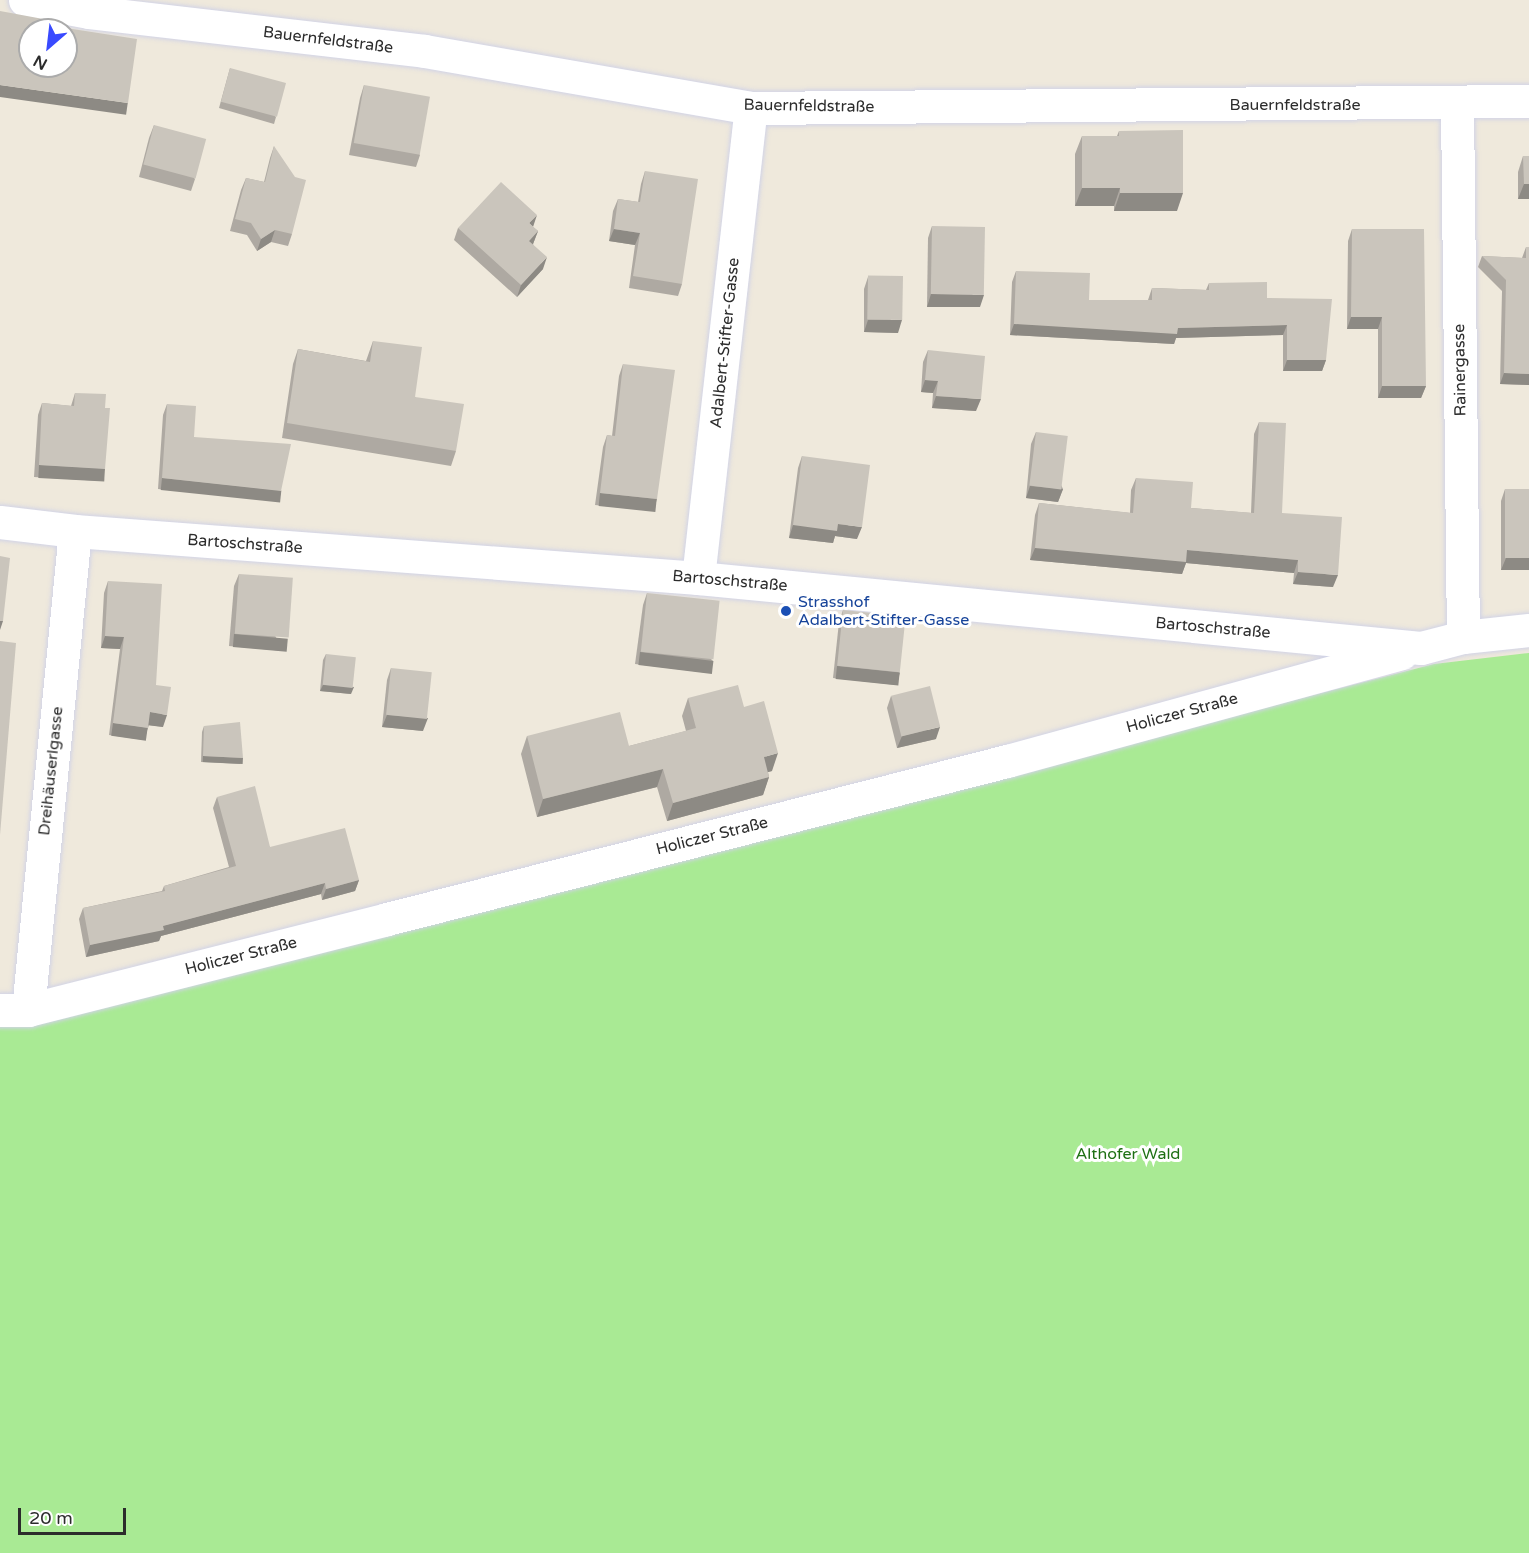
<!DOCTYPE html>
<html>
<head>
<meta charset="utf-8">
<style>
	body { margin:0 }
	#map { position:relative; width:1529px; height:1553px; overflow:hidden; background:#efe9dc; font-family:"Varela Round",sans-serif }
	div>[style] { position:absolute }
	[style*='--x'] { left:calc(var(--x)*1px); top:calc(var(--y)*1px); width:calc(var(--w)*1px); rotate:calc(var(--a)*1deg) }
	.green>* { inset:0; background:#a9ea94 }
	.roads { filter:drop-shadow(0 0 2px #d1d3e6) drop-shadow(0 0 2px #d1d3e6) }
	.minor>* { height:33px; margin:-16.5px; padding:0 16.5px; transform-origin:16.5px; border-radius:16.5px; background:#fff }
	.wall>* { inset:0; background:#aea9a2 }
	.shaded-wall>* { inset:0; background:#8d8a84; transform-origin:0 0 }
	.building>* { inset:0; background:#cac5bc; transform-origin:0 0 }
	.dots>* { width:16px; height:16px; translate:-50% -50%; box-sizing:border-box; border:3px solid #fff; border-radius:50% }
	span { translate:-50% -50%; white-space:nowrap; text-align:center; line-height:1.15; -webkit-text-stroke:6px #fff; paint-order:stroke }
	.street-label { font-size:16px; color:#2c2c2c }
	.transit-label { font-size:16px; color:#164399 }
	.left { translate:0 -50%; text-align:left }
	.park-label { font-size:16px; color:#1e7014 }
	.north { position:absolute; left:18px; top:18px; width:60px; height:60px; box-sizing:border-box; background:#fff; border:2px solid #ababab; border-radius:50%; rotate:208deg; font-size:16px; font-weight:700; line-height:24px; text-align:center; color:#2c2c2c }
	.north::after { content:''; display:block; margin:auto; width:21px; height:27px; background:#394aff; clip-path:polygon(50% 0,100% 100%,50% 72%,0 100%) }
	.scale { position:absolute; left:18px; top:1508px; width:108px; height:27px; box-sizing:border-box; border:3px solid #2c2c2c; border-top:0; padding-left:8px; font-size:18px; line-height:21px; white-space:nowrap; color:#2c2c2c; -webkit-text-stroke:4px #fff; paint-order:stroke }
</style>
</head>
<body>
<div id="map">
	<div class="green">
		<div style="clip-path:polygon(1529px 653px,1529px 1553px,0 1553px,0 1022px,1012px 773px,1434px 664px)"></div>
	</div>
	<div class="roads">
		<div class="minor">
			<div style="--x:25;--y:0;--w:65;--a:10.6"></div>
			<div style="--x:89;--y:12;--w:338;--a:6.6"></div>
			<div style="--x:425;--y:51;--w:331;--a:9.9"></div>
			<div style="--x:751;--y:108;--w:778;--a:-0.52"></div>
			<div style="--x:1457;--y:104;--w:533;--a:89.36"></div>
			<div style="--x:0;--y:522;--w:76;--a:6.8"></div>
			<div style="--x:75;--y:531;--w:625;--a:4.31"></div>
			<div style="--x:698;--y:578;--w:726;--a:5.53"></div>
			<div style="--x:1421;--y:648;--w:43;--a:-14.7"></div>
			<div style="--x:1463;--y:637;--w:66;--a:-6.1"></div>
			<div style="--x:698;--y:578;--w:473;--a:-83.6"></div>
			<div style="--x:0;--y:1010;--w:28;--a:0"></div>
			<div style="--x:28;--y:1010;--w:370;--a:-14.2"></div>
			<div style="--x:387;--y:919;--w:640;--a:-14.3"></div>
			<div style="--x:1007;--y:761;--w:409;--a:-15.3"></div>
			<div style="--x:28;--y:1010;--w:481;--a:-84.4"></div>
		</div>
	</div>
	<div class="wall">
		<div style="clip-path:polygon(230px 68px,276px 117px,274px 124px,219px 108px)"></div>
		<div style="clip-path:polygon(364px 85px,420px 155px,416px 167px,349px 155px,360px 98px)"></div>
		<div style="clip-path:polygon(154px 125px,195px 179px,191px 191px,139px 177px,149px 138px)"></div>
		<div style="clip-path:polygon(1119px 131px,1177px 211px,1114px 211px,1114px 206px,1075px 206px,1075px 154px,1082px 136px,1117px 136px)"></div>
		<div style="clip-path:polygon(274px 146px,292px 234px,288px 246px,271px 242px,257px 251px,247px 235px,230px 231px,241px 190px,246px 178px,264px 182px,270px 158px)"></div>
		<div style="clip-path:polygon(1523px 156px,1529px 156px,1529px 199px,1518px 199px,1518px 172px)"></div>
		<div style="clip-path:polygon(645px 171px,682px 284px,678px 296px,629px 288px,635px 245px,609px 241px,613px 211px,618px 199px,638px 202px,641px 184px)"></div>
		<div style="clip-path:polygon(932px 226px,980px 307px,927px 307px,928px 238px)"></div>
		<div style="clip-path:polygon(533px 227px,538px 231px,533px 244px,543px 269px,517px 297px,454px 240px,458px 228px)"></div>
		<div style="clip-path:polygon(1352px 229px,1426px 386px,1421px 398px,1378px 398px,1378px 329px,1347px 329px,1348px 241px)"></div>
		<div style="clip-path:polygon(1526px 247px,1529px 385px,1500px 384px,1502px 291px,1478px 267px,1482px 256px,1522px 258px)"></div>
		<div style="clip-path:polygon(1016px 271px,1089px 300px,1148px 300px,1152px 288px,1206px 290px,1209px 283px,1267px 298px,1326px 360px,1322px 371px,1283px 371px,1283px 335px,1176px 338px,1174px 344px,1010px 335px,1012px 282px)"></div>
		<div style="clip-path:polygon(868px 277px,898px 333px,864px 332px,864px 289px)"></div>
		<div style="clip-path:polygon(373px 341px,456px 451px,451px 466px,282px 438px,293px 364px,298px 349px,366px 361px)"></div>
		<div style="clip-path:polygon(928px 350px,976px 411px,932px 408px,933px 393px,921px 392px,923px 362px)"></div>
		<div style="clip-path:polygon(623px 364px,657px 499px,653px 511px,595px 505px,603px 447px,607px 435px,612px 436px,619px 376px)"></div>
		<div style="clip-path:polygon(75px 393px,105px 408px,105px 469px,101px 481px,34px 477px,38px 415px,42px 403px,71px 406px)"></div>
		<div style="clip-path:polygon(167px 404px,194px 437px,281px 491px,277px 501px,158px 489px,163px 415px)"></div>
		<div style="clip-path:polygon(1259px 422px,1282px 513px,1333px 587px,1293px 584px,1294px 573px,1186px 563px,1182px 574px,1030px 560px,1035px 515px,1039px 503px,1130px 513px,1131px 490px,1136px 478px,1191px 508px,1251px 513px,1254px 434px)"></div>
		<div style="clip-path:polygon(1036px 432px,1063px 489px,1058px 502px,1026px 498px,1031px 444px)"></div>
		<div style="clip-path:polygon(802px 456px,857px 539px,835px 536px,833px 543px,789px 538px,798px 468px)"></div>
		<div style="clip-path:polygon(1505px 489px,1529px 489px,1529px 570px,1501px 570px,1501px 501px)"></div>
		<div style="clip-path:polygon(239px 574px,284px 651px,229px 646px,234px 586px)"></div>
		<div style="clip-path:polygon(108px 581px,156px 685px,163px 727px,149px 725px,144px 740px,109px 735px,120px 649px,101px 648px,104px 593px)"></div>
		<div style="clip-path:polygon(647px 593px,713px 661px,709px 673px,635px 664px,643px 605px)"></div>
		<div style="clip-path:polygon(843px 610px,900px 673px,896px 685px,833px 678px,839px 622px)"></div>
		<div style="clip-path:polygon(326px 654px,351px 694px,320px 691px,323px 660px)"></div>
		<div style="clip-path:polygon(391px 668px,423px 731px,382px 727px,387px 680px)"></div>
		<div style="clip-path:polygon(891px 696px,936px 739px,897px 748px,887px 708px)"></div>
		<div style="clip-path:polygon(688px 698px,744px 707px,772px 771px,768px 772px,769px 777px,763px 795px,667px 821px,657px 787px,537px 817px,521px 754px,527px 736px,629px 746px,686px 731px,682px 716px)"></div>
		<div style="clip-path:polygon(204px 726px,243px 758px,240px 764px,201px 762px,202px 732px)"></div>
		<div style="clip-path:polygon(217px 797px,270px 847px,359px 880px,355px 891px,322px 900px,321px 894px,161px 936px,159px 941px,86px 957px,79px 919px,83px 908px,162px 891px,164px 886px,229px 867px,213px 808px)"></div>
	</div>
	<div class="shaded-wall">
		<div style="left:0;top:85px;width:129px;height:12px;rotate:8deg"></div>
		<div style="clip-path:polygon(1524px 184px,1529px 184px,1529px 199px,1518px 199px)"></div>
		<div style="clip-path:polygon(1082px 188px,1120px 188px,1114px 206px,1075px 206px)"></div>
		<div style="clip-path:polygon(1120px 193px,1183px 193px,1177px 211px,1114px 211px)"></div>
		<div style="clip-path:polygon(537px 215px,533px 227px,529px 223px)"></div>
		<div style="clip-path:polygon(614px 229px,640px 233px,635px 245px,609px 241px)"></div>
		<div style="clip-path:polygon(275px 230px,271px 242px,257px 251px,261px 239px)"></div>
		<div style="clip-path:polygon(538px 231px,533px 244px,525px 253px,529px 241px)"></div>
		<div style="clip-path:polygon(547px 257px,543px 269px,517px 297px,521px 285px)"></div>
		<div style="clip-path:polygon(931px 294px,984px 295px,980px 307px,927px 307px)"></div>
		<div style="clip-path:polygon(1351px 317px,1382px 317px,1378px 329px,1347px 329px)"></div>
		<div style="clip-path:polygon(868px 320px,902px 320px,898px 333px,864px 332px)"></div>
		<div style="clip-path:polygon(1014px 324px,1178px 328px,1287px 325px,1283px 335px,1176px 338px,1174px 344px,1010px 335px)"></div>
		<div style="clip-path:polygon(1287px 360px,1326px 360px,1322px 371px,1283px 371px)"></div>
		<div style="clip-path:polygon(1504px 373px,1529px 374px,1529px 385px,1500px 384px)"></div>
		<div style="clip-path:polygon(925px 380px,938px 381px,933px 393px,921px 392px)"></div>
		<div style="clip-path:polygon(1382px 386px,1426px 386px,1421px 398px,1378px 398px)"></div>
		<div style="clip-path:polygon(936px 396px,981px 399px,976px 411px,932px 408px)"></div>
		<div style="left:39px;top:465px;width:66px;height:13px;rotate:3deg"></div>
		<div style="left:162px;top:478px;width:120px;height:12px;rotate:6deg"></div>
		<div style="clip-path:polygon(1030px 486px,1063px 489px,1058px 502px,1026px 498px)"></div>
		<div style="left:600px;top:493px;width:57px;height:13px;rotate:6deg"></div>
		<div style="clip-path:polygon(838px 524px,862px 527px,857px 539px,835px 536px,833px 543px,789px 538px,793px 525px)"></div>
		<div style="clip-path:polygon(1035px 548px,1187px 550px,1298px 560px,1294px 573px,1186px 563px,1182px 574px,1030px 560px)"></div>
		<div style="clip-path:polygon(1506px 558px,1529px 558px,1529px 570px,1501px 570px)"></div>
		<div style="clip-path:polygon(1298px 572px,1338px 575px,1333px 587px,1293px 584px)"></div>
		<div style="clip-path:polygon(0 621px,3px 621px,0 630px)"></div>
		<div style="left:234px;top:634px;width:54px;height:13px;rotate:5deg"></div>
		<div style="clip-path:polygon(105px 636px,124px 637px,120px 649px,101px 648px)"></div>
		<div style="left:640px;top:652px;width:74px;height:13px;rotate:7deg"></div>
		<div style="left:837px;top:666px;width:63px;height:13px;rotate:6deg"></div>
		<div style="clip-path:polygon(323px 685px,354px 687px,351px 694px,320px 691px)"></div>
		<div style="clip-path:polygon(150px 712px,167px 715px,163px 727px,146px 725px)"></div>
		<div style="clip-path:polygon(387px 715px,428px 718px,423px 731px,382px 727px)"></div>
		<div style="left:113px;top:723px;width:35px;height:13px;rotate:8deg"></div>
		<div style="clip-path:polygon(940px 727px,936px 739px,897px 748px,902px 736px)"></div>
		<div style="clip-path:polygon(778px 753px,772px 771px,757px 775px,764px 757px)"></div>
		<div style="left:203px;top:756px;width:40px;height:6px;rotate:3deg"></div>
		<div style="clip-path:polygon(663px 769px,657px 787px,537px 817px,543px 799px)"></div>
		<div style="clip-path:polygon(769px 777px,763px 795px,667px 821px,673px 803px)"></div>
		<div style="clip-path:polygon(359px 880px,355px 891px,322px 900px,326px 889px)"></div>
		<div style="clip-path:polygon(325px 883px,321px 894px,161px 936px,159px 941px,86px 957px,90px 945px)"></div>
	</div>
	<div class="building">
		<div style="clip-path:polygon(evenodd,0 11px,54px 21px,53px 26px,137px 39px,128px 103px,0 85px,0 11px,30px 30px,66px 30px,66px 66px,30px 66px,30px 30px)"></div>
		<div style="left:230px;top:68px;width:58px;height:35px;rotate:15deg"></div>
		<div style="left:364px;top:85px;width:67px;height:59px;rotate:10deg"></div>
		<div style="left:154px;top:125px;width:54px;height:41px;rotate:15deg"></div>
		<div style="clip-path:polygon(1183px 130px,1183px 193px,1120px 193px,1120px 188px,1082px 188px,1082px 136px,1119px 136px,1119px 131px)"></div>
		<div style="clip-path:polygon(274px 146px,295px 177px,306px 180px,292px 234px,275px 230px,261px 239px,251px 223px,235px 219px,246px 178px,265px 182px)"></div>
		<div style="clip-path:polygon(1523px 156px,1529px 156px,1529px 184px,1524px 184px)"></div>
		<div style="clip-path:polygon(645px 171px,698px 179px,682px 284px,633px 276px,640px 233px,614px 229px,618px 199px,640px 202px)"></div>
		<div style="clip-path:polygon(501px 182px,537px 215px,529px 223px,538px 231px,529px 241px,547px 257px,521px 285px,458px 228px)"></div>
		<div style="left:932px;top:226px;width:53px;height:68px;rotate:1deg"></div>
		<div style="clip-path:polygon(1352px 229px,1424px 229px,1426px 386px,1382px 386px,1382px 317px,1351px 317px)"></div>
		<div style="clip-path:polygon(1526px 247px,1529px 247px,1529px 374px,1504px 373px,1506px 280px,1482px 256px,1526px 258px)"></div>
		<div style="clip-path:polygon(1016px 271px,1090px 273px,1089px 300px,1152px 300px,1152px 288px,1209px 290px,1209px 283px,1267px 282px,1267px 298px,1332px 299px,1326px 360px,1287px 360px,1287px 325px,1178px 328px,1177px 334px,1014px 324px)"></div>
		<div style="left:903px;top:276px;width:44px;height:35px;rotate:91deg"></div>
		<div style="clip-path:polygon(373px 341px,422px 347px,415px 397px,464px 404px,456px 451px,287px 423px,298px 349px,370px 362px)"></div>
		<div style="clip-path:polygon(928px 350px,985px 356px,981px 399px,936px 396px,938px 381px,925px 380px)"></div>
		<div style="clip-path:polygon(623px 364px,675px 370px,657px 499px,600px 493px,607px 435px,615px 436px)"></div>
		<div style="clip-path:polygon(75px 393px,106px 394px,105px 408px,110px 408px,105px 469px,39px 465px,42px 403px,74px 406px)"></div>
		<div style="clip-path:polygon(167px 404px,196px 406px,194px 437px,291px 444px,281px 491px,162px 478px)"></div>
		<div style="clip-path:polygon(1259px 422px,1286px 423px,1282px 513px,1342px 517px,1338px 575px,1298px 572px,1298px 560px,1187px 550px,1186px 562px,1035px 548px,1039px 503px,1133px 513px,1136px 478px,1193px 482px,1191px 508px,1254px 513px)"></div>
		<div style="left:1036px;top:432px;width:32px;height:54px;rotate:7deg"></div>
		<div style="clip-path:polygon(802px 456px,870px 465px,862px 527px,838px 524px,837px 531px,793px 525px)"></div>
		<div style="left:1505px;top:489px;width:24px;height:69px"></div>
		<div style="clip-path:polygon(0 556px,10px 558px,3px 621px,0 621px)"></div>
		<div style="left:239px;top:574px;width:54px;height:60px;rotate:4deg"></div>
		<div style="clip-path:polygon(108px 581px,162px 584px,156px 685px,171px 687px,167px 715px,150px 712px,148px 728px,113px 723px,124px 637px,105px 636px)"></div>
		<div style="left:647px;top:593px;width:73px;height:59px;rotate:6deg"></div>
		<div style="left:843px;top:610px;width:63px;height:56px;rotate:6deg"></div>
		<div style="clip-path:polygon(0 641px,16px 643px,0 835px)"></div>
		<div style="left:326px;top:654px;width:30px;height:31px;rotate:6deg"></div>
		<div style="left:391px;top:668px;width:41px;height:47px;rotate:6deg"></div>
		<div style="clip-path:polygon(738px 685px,744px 707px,764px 701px,778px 753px,764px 757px,769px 777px,673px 803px,663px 769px,543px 799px,527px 736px,620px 712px,629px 746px,696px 728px,688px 698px)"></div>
		<div style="left:930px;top:686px;width:42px;height:40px;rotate:76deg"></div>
		<div style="clip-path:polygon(240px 722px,243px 758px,203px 756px,204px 726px)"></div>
		<div style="clip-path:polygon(255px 786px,270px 847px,345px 828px,359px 880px,326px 889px,325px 883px,163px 926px,164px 930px,90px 945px,83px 908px,165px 891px,164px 886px,236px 866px,217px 797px)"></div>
	</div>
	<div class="dots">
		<div style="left:786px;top:611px;background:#1a4fb4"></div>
	</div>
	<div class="street-label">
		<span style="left:328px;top:40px;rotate:7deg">Bauernfeldstraße</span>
		<span style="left:1295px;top:105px">Bauernfeldstraße</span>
		<span style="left:809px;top:106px;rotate:1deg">Bauernfeldstraße</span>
		<span style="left:725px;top:343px;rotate:-84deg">Adalbert-Stifter-Gasse</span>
		<span style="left:1460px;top:370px;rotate:-91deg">Rainergasse</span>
		<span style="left:245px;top:544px;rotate:4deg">Bartoschstraße</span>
		<span style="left:730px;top:581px;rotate:5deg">Bartoschstraße</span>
		<span style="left:1213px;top:628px;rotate:5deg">Bartoschstraße</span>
		<span style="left:1182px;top:713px;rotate:-15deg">Holiczer Straße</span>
		<span style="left:51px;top:771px;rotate:-84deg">Dreihäuserlgasse</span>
		<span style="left:712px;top:836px;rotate:-14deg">Holiczer Straße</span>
		<span style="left:241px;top:956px;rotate:-14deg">Holiczer Straße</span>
	</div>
	<div class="transit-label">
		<span class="left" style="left:798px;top:611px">Strasshof<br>Adalbert-Stifter-Gasse</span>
	</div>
	<div class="park-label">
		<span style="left:1128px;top:1154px">Althofer Wald</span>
	</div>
	<div class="north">N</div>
	<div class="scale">20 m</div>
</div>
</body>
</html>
